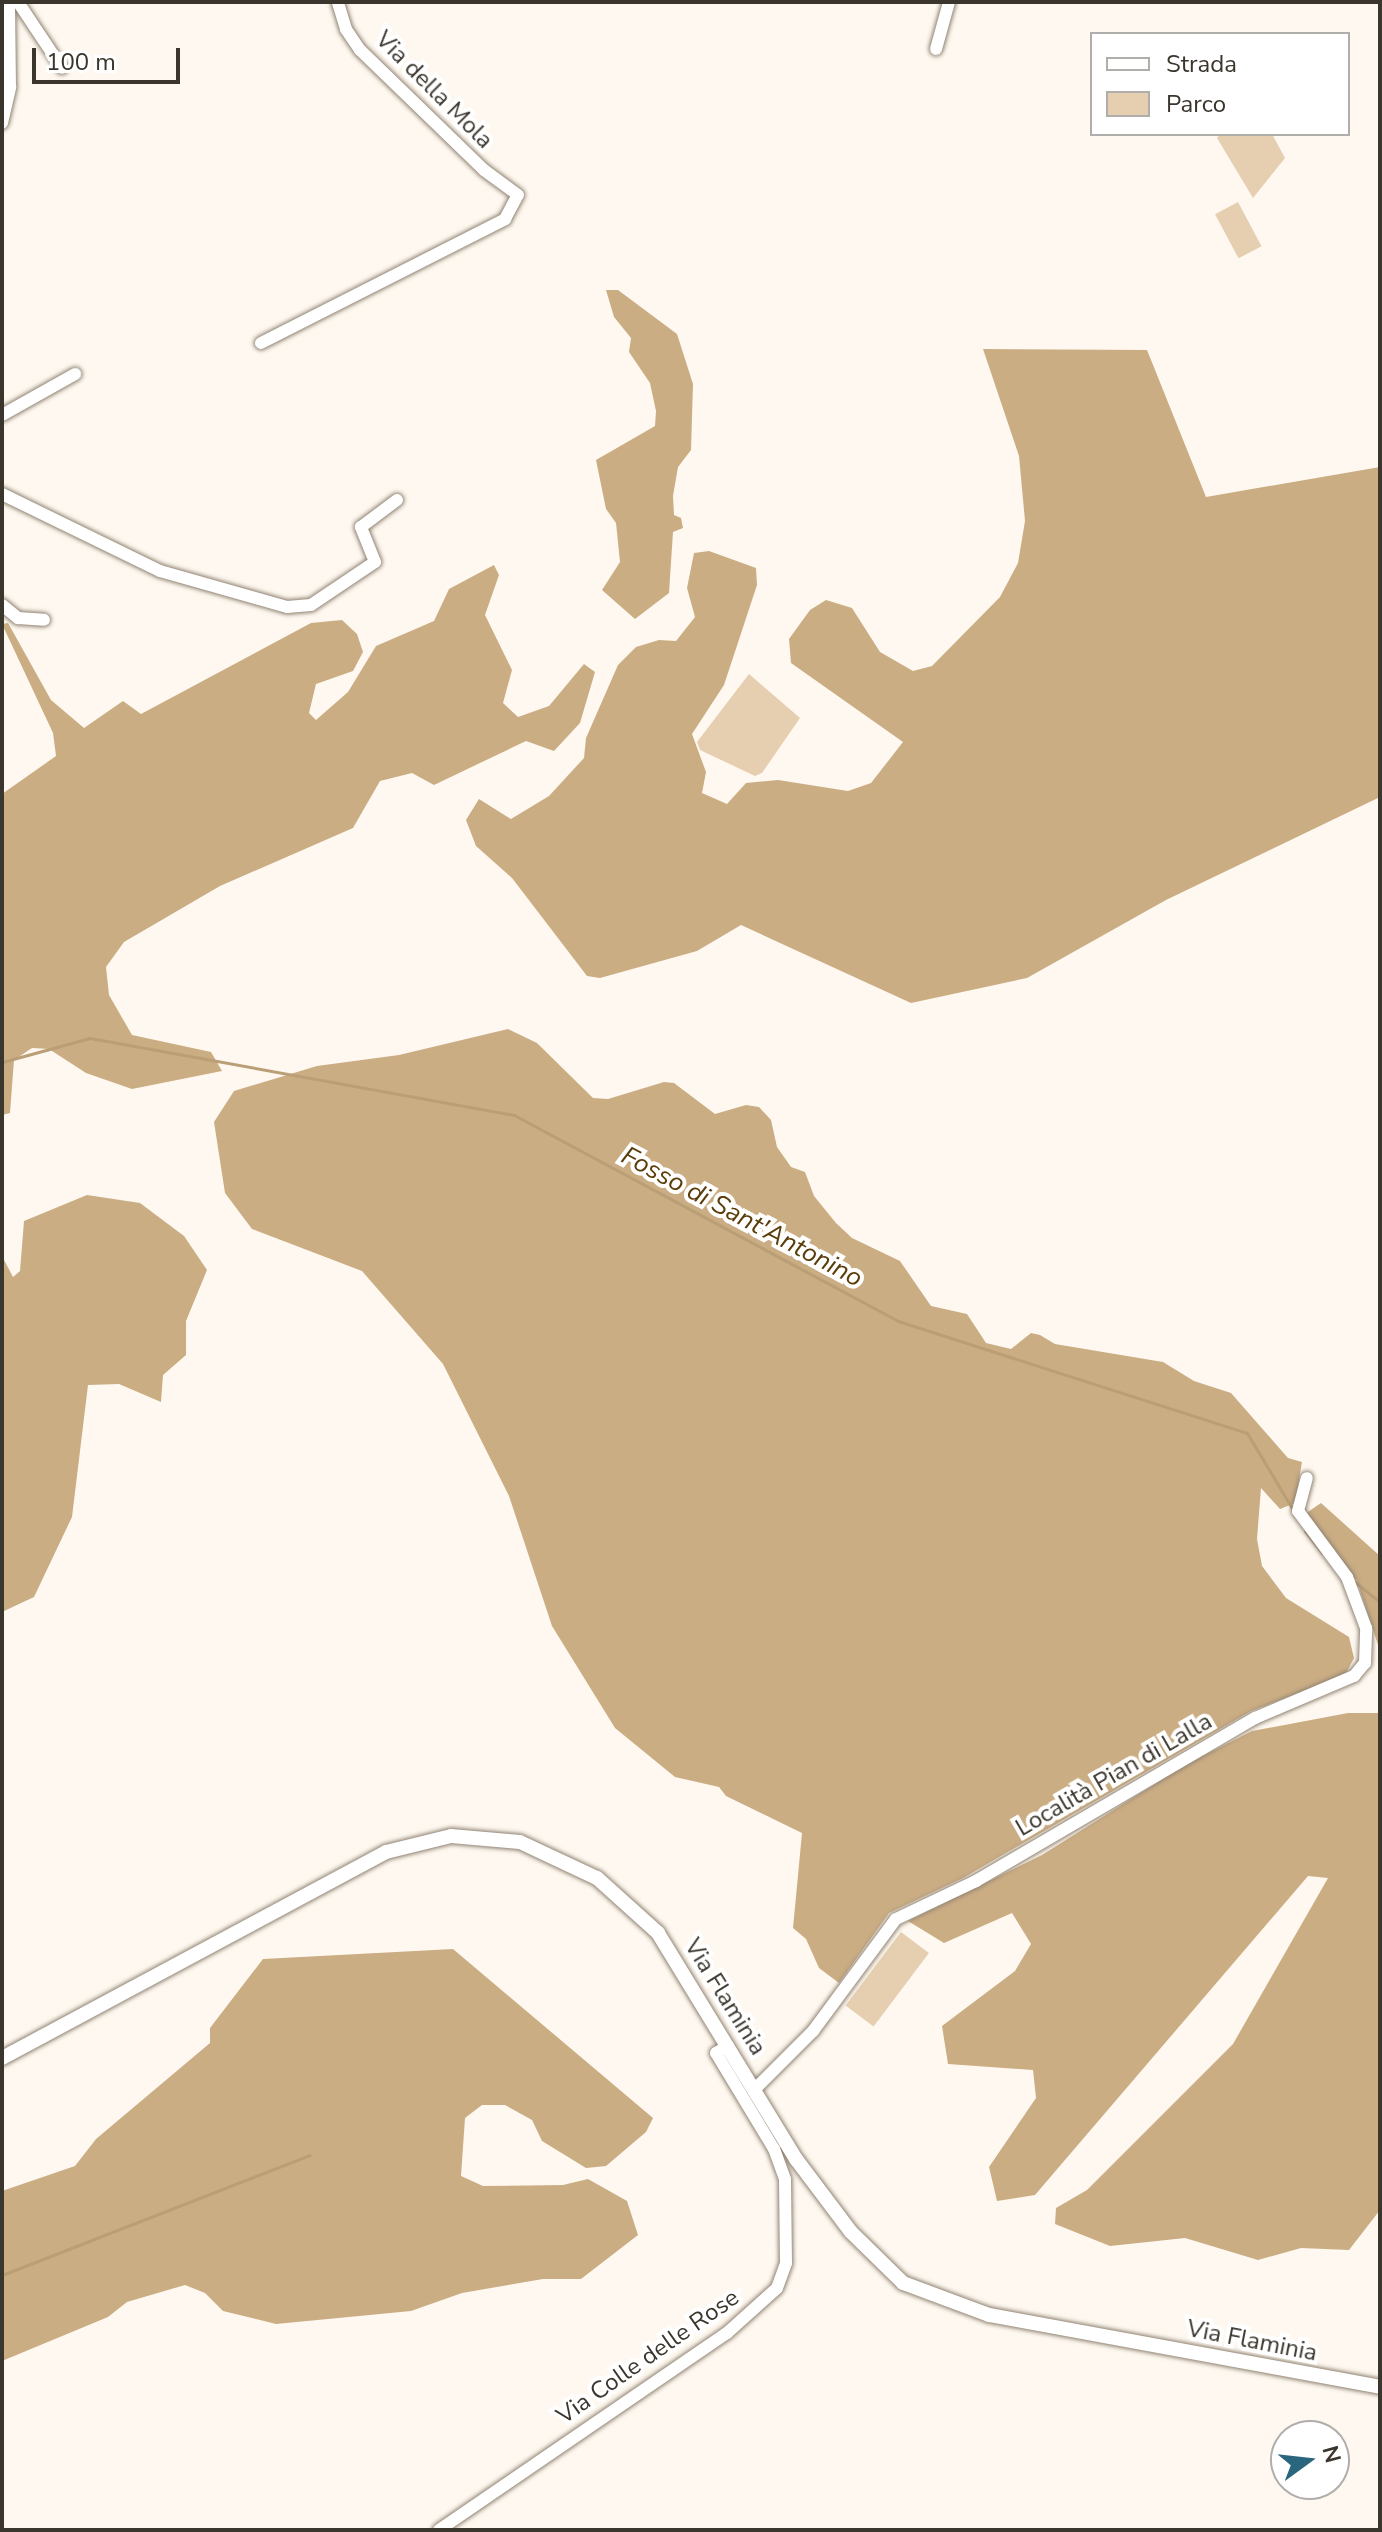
<!DOCTYPE html>
<html>
<head>
<meta charset="utf-8">
<style>
	body { margin:0 }
	#map { position:relative; width:1382px; height:2532px; overflow:hidden; background:#fef8f0; font-family:"Nunito Sans",sans-serif }
	div>[style] { position:absolute }
	[style*='--x'] { left:calc(var(--x)*1px); top:calc(var(--y)*1px); width:calc(var(--w)*1px); rotate:calc(var(--a)*1deg) }
	.green>* { inset:0; background:#e5cfb0; transform-origin:0 0 }
	.forest>* { inset:0; background:#cbad84 }
	.stream>* { height:3px; margin:-1.5px; padding:0 1.5px; transform-origin:1.5px; border-radius:1.5px; background:#ba9e75 }
	.roads { filter:drop-shadow(0 0 2px #908372) drop-shadow(0 0 2px #908372) }
	.minor>* { height:12px; margin:-6px; padding:0 6px; transform-origin:6px; border-radius:6px; background:#fff }
	.major>* { height:14px; margin:-7px; padding:0 7px; transform-origin:7px; border-radius:7px; background:#fff }
	span { translate:-50% -50%; white-space:nowrap; text-align:center; line-height:1.15; -webkit-text-stroke:8px #fff; paint-order:stroke }
	.street-label { font-size:24px; color:#3a352d }
	.water-label { font-size:26px; color:#5b3d09; font-style:italic }
	.frame { position:absolute; inset:0; border:4px solid #3a352d; pointer-events:none }
	.legend { position:absolute; left:1090px; top:32px; width:260px; height:104px; box-sizing:border-box; background:#fff; border:2px solid #b0aeab; margin:0; padding:10px 14px; list-style:none; font-size:24px; color:#3a352d }
	.legend li { display:flex; align-items:center; gap:16px; height:40px }
	.legend b { width:40px; border:2px solid #b0aeab }
	.north { position:absolute; left:1270px; top:2420px; width:80px; height:80px; box-sizing:border-box; background:#fff; border:2px solid #b0aeab; border-radius:50%; rotate:75deg; font-size:22px; font-weight:700; line-height:32px; text-align:center; color:#3a352d }
	.north::after { content:''; display:block; margin:auto; width:28px; height:36px; background:#2a677e; clip-path:polygon(50% 0,100% 100%,50% 72%,0 100%) }
	.scale { position:absolute; left:32px; top:48px; width:148px; height:36px; box-sizing:border-box; border:4px solid #3a352d; border-top:0; padding-left:10px; font-size:24px; line-height:28px; white-space:nowrap; color:#3a352d; -webkit-text-stroke:6px #fff; paint-order:stroke }
</style>
</head>
<body>
<div id="map">
	<div class="green">
		<div style="clip-path:polygon(1220px 134px,1272px 134px,1285px 158px,1253px 198px,1217px 138px)"></div>
		<div style="left:1238px;top:202px;width:50px;height:26px;rotate:62deg"></div>
		<div style="clip-path:polygon(749px 674px,800px 718px,762px 773px,755px 776px,700px 750px,697px 742px)"></div>
		<div style="left:901px;top:1932px;width:35px;height:92px;rotate:37deg"></div>
	</div>
	<div class="forest">
		<div style="clip-path:polygon(606px 290px,618px 290px,677px 334px,693px 384px,691px 450px,678px 467px,673px 496px,674px 515px,681px 518px,683px 528px,673px 532px,669px 593px,635px 619px,602px 590px,620px 562px,616px 523px,606px 509px,596px 460px,655px 426px,656px 411px,650px 383px,629px 352px,631px 338px,614px 317px)"></div>
		<div style="clip-path:polygon(983px 349px,1147px 350px,1206px 497px,1380px 467px,1380px 797px,1166px 900px,1027px 978px,911px 1003px,741px 925px,697px 951px,600px 978px,587px 976px,512px 878px,476px 846px,466px 820px,479px 799px,511px 819px,549px 796px,584px 758px,586px 738px,618px 665px,636px 647px,659px 640px,676px 641px,695px 617px,687px 588px,694px 553px,709px 551px,756px 568px,757px 585px,724px 685px,692px 734px,706px 772px,702px 793px,727px 804px,746px 783px,778px 780px,848px 791px,871px 783px,903px 742px,791px 663px,789px 639px,810px 610px,826px 600px,852px 608px,880px 652px,913px 671px,932px 666px,1000px 597px,1018px 563px,1025px 521px,1019px 456px)"></div>
		<div style="clip-path:polygon(494px 565px,499px 575px,485px 615px,512px 670px,503px 703px,518px 717px,549px 706px,584px 664px,595px 672px,580px 723px,554px 751px,526px 741px,434px 785px,412px 773px,380px 781px,353px 828px,220px 886px,124px 942px,106px 967px,109px 995px,132px 1035px,211px 1052px,222px 1071px,132px 1089px,86px 1073px,49px 1049px,32px 1048px,14px 1060px,10px 1113px,2px 1115px,2px 794px,56px 756px,53px 733px,2px 624px,8px 623px,51px 700px,84px 728px,123px 701px,141px 714px,311px 623px,342px 620px,357px 634px,363px 652px,353px 671px,316px 684px,309px 713px,316px 720px,348px 692px,376px 646px,434px 621px,449px 589px)"></div>
		<div style="clip-path:polygon(508px 1029px,537px 1043px,593px 1098px,608px 1099px,664px 1082px,674px 1083px,715px 1114px,746px 1105px,759px 1107px,771px 1120px,777px 1147px,791px 1167px,805px 1172px,814px 1196px,836px 1223px,852px 1238px,900px 1261px,931px 1306px,967px 1314px,986px 1343px,1011px 1349px,1031px 1333px,1040px 1335px,1055px 1344px,1163px 1362px,1194px 1381px,1231px 1393px,1288px 1458px,1302px 1462px,1295px 1503px,1280px 1509px,1261px 1488px,1257px 1539px,1262px 1566px,1286px 1598px,1349px 1637px,1354px 1658px,1345px 1675px,1251px 1711px,963px 1878px,889px 1913px,839px 1983px,819px 1968px,806px 1939px,793px 1928px,802px 1833px,726px 1796px,719px 1787px,675px 1777px,615px 1728px,552px 1626px,509px 1496px,443px 1364px,362px 1271px,252px 1229px,225px 1193px,214px 1122px,234px 1091px,317px 1066px,399px 1055px)"></div>
		<div style="clip-path:polygon(87px 1195px,140px 1203px,184px 1236px,207px 1270px,186px 1321px,186px 1355px,163px 1375px,161px 1402px,119px 1384px,88px 1385px,72px 1517px,34px 1597px,2px 1612px,2px 1256px,13px 1277px,20px 1271px,24px 1221px)"></div>
		<div style="clip-path:polygon(1321px 1503px,1380px 1556px,1380px 1651px,1357px 1581px,1310px 1533px,1305px 1514px)"></div>
		<div style="clip-path:polygon(1348px 1713px,1380px 1713px,1380px 2210px,1349px 2250px,1301px 2248px,1258px 2260px,1185px 2238px,1110px 2246px,1055px 2224px,1056px 2208px,1087px 2190px,1233px 2044px,1328px 1878px,1308px 1876px,1035px 2195px,997px 2201px,989px 2167px,1036px 2098px,1033px 2070px,948px 2064px,942px 2026px,1015px 1971px,1031px 1944px,1012px 1913px,944px 1943px,908px 1921px,1042px 1855px,1187px 1764px,1252px 1731px)"></div>
		<div style="clip-path:polygon(453px 1949px,653px 2118px,646px 2132px,606px 2166px,586px 2168px,542px 2141px,532px 2120px,505px 2105px,482px 2105px,465px 2118px,461px 2176px,483px 2186px,563px 2185px,588px 2179px,627px 2201px,638px 2235px,581px 2279px,543px 2279px,462px 2293px,411px 2311px,276px 2324px,223px 2311px,205px 2293px,185px 2285px,127px 2302px,108px 2317px,2px 2361px,2px 2191px,75px 2166px,96px 2139px,210px 2043px,210px 2028px,263px 1959px)"></div>
	</div>
	<div class="stream">
		<div style="--x:2;--y:1062;--w:91;--a:-15.3"></div>
		<div style="--x:90;--y:1038;--w:431;--a:10.3"></div>
		<div style="--x:514;--y:1115;--w:436;--a:28.2"></div>
		<div style="--x:898;--y:1321;--w:367;--a:17.8"></div>
		<div style="--x:1247;--y:1433;--w:90;--a:59.1"></div>
		<div style="--x:1305;--y:1531;--w:28;--a:52"></div>
		<div style="--x:1355;--y:1582;--w:32;--a:39"></div>
		<div style="--x:2;--y:2275;--w:330;--a:-21.3"></div>
	</div>
	<div class="roads">
		<div class="minor">
			<div style="--x:18;--y:2;--w:79;--a:56.3"></div>
			<div style="--x:936;--y:49;--w:49;--a:-74.5"></div>
			<div style="--x:2;--y:123;--w:37;--a:-77"></div>
			<div style="--x:10;--y:87;--w:85;--a:-90.7"></div>
			<div style="--x:261;--y:343;--w:274;--a:-26.9"></div>
			<div style="--x:505;--y:219;--w:27;--a:-62"></div>
			<div style="--x:518;--y:195;--w:42;--a:-143.7"></div>
			<div style="--x:484;--y:170;--w:173;--a:-135.9"></div>
			<div style="--x:360;--y:50;--w:25;--a:-124"></div>
			<div style="--x:346;--y:29;--w:28;--a:-107"></div>
			<div style="--x:2;--y:415;--w:84;--a:-29.3"></div>
			<div style="--x:2;--y:494;--w:176;--a:26"></div>
			<div style="--x:160;--y:571;--w:132;--a:15.8"></div>
			<div style="--x:287;--y:607;--w:24;--a:-5"></div>
			<div style="--x:311;--y:605;--w:77;--a:-33.9"></div>
			<div style="--x:375;--y:562;--w:38;--a:-112"></div>
			<div style="--x:361;--y:527;--w:45;--a:-36.9"></div>
			<div style="--x:2;--y:605;--w:21;--a:39"></div>
			<div style="--x:18;--y:618;--w:26;--a:4"></div>
			<div style="--x:756;--y:2088;--w:81;--a:-45"></div>
			<div style="--x:813;--y:2031;--w:139;--a:-53.5"></div>
			<div style="--x:896;--y:1919;--w:89;--a:-25.4"></div>
			<div style="--x:976;--y:1881;--w:323;--a:-30.3"></div>
			<div style="--x:1255;--y:1718;--w:108;--a:-23"></div>
			<div style="--x:1354;--y:1676;--w:17;--a:-50"></div>
			<div style="--x:1365;--y:1663;--w:35;--a:-88"></div>
			<div style="--x:1366;--y:1628;--w:54;--a:-110.4"></div>
			<div style="--x:1347;--y:1577;--w:82;--a:-126.6"></div>
			<div style="--x:1298;--y:1511;--w:34;--a:-75"></div>
			<div style="--x:439;--y:2530;--w:349;--a:-34.4"></div>
			<div style="--x:727;--y:2333;--w:67;--a:-42"></div>
			<div style="--x:777;--y:2288;--w:27;--a:-70"></div>
			<div style="--x:786;--y:2263;--w:84;--a:-90.7"></div>
			<div style="--x:785;--y:2179;--w:32;--a:-110"></div>
			<div style="--x:774;--y:2149;--w:112;--a:-121.1"></div>
			<div style="--x:716;--y:2053;--w:14;--a:-30"></div>
		</div>
		<div class="major">
			<div style="--x:2;--y:2058;--w:436;--a:-28.2"></div>
			<div style="--x:386;--y:1852;--w:67;--a:-13.8"></div>
			<div style="--x:451;--y:1836;--w:69;--a:5"></div>
			<div style="--x:520;--y:1842;--w:85;--a:25.1"></div>
			<div style="--x:597;--y:1878;--w:82;--a:42"></div>
			<div style="--x:658;--y:1933;--w:265;--a:58.6"></div>
			<div style="--x:796;--y:2159;--w:91;--a:53"></div>
			<div style="--x:851;--y:2232;--w:73;--a:44.4"></div>
			<div style="--x:903;--y:2283;--w:92;--a:20.4"></div>
			<div style="--x:989;--y:2315;--w:398;--a:10.4"></div>
		</div>
	</div>
	<div class="street-label">
		<span style="left:434px;top:90px;rotate:45deg">Via della Mola</span>
		<span style="left:1114px;top:1775px;rotate:-30deg">Località Pian di Lalla</span>
		<span style="left:725px;top:1997px;rotate:58deg">Via Flaminia</span>
		<span style="left:1252px;top:2341px;rotate:11deg">Via Flaminia</span>
		<span style="left:648px;top:2357px;rotate:-35deg">Via Colle delle Rose</span>
	</div>
	<div class="water-label">
		<span style="left:742px;top:1217px;rotate:28deg">Fosso di Sant'Antonino</span>
	</div>
	<div class="frame"></div>
	<ul class="legend">
	<li><b style="height:10px;background:#fff"></b>Strada</li>
	<li><b style="height:22px;background:#e5cfb0"></b>Parco</li>
	</ul>
	<div class="north">N</div>
	<div class="scale">100 m</div>
</div>
</body>
</html>
